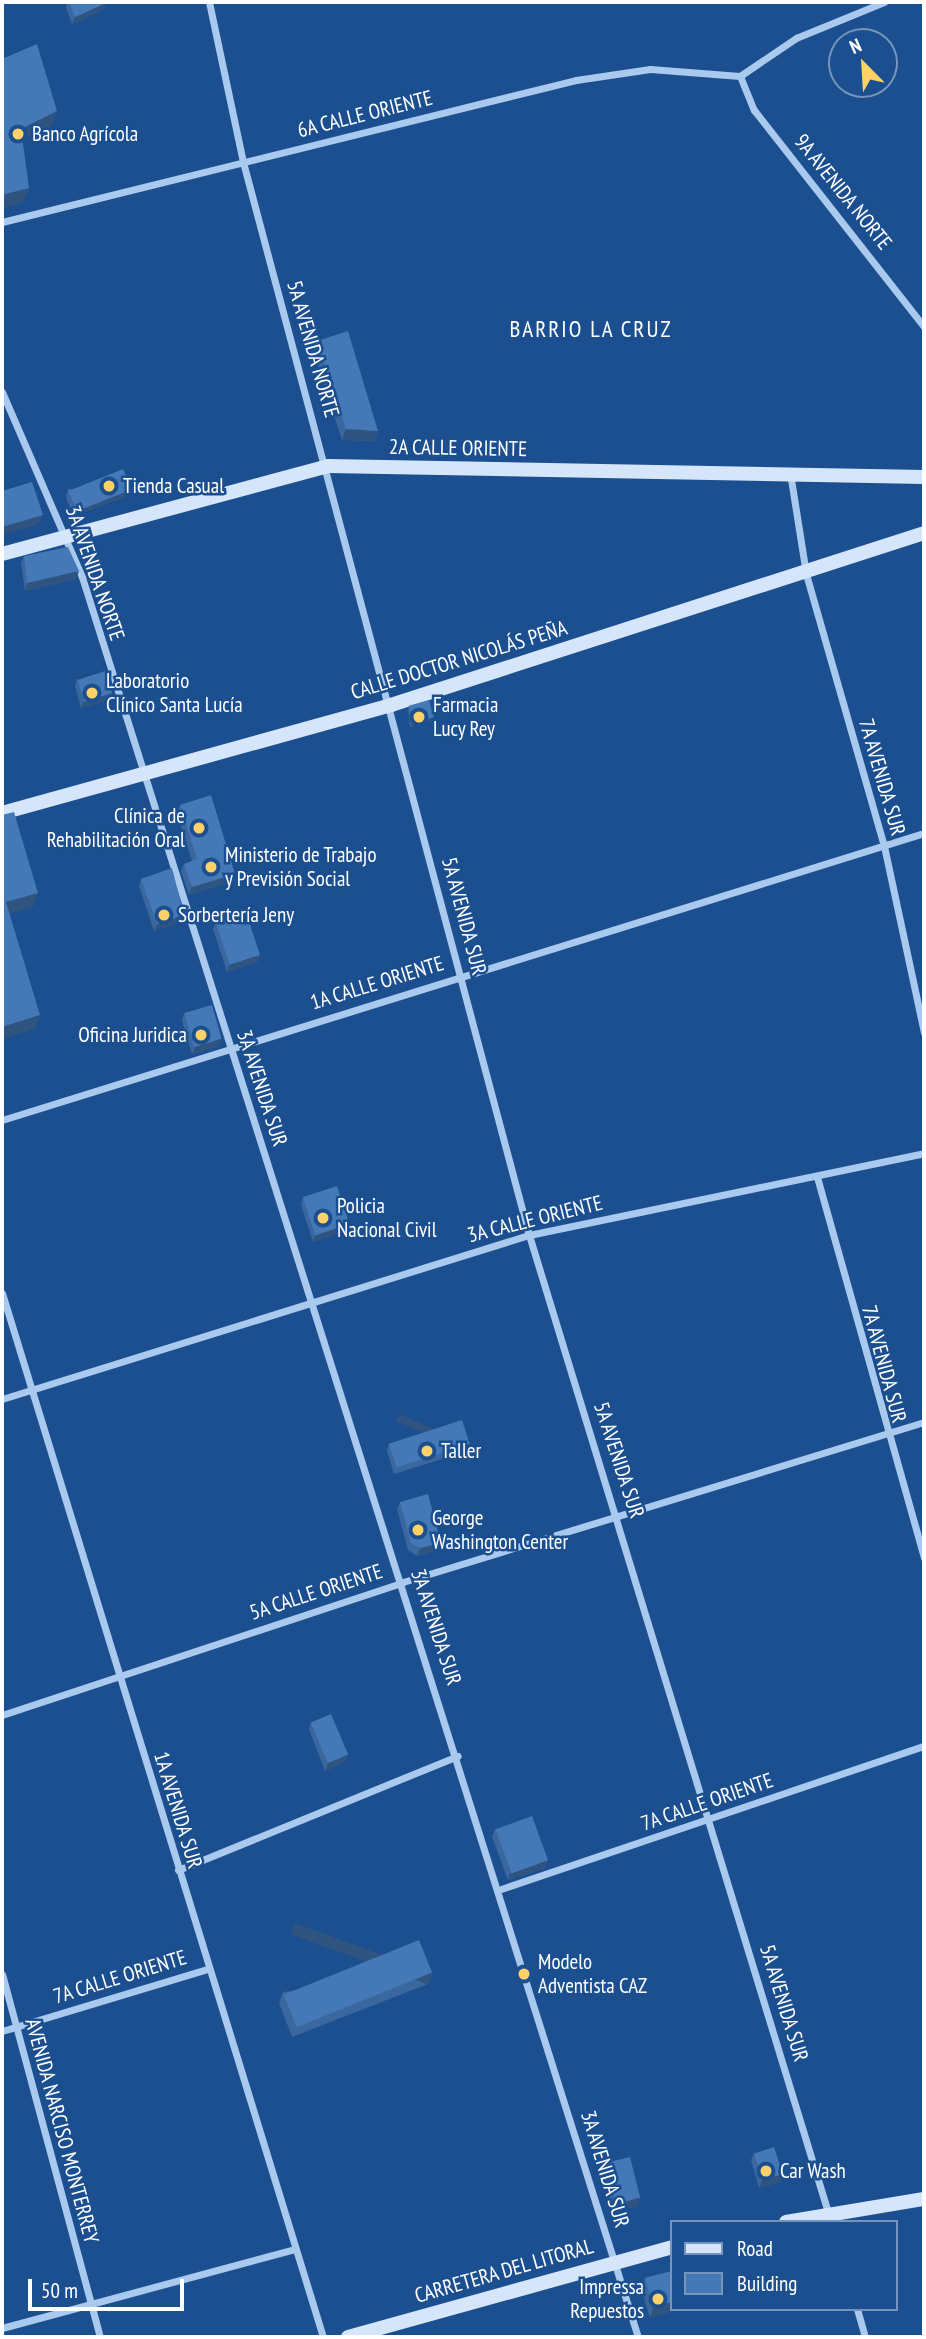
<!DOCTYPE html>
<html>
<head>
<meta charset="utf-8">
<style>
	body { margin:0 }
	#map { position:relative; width:926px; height:2339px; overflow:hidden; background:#1b4f8f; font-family:"PT Sans Narrow",sans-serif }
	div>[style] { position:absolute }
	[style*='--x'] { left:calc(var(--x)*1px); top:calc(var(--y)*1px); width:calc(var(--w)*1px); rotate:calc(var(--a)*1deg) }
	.street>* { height:7px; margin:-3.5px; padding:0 3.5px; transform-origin:3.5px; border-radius:3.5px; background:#a9c9ee }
	.secondary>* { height:14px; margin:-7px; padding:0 7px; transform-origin:7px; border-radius:7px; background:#d6e6fa }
	.wall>* { inset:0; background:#3a679d }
	.shaded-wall>* { inset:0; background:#305480; transform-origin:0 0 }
	.building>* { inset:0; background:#4478b7; transform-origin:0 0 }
	.dots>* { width:19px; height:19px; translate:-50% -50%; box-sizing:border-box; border:4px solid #1b4f8f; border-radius:50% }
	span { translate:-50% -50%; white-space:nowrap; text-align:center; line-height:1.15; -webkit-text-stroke:5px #1b4f8f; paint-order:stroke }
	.street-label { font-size:21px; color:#fff }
	.poi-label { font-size:21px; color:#fff }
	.left { translate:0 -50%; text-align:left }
	.right { translate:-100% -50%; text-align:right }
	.neighbourhood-label { font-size:23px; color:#fff; letter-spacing:2px }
	.frame { position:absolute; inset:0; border:4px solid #fff; pointer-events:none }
	.legend { position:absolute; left:670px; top:2220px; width:228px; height:91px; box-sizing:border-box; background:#1b4f8f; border:2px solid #7695bc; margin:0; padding:9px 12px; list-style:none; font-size:21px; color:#fff }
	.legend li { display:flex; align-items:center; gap:14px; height:35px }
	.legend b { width:35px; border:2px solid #7695bc }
	.north { position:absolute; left:828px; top:28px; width:70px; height:70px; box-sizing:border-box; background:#1b4f8f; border:2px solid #7695bc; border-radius:50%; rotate:336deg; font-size:19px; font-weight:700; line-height:28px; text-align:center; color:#fff }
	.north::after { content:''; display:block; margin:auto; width:24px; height:32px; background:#ffd166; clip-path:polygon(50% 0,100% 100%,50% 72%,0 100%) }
	.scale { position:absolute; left:28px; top:2279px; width:156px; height:32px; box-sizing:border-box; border:4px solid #fff; border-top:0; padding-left:9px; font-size:21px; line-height:24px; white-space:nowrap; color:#fff; -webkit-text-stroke:5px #1b4f8f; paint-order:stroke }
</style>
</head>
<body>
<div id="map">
	<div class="street">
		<div style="--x:209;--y:2;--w:164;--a:78"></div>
		<div style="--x:243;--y:162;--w:1110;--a:75.08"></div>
		<div style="--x:529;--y:1235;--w:1032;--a:72.99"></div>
		<div style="--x:740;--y:76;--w:37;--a:68"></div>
		<div style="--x:754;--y:110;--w:276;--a:51.9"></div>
		<div style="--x:740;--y:76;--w:68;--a:-34.2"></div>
		<div style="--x:796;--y:38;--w:95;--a:-22.2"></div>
		<div style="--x:2;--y:222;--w:591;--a:-13.9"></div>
		<div style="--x:576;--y:80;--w:75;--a:-8.5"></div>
		<div style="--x:650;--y:69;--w:90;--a:4.4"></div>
		<div style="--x:2;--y:392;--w:202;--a:66.6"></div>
		<div style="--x:82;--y:577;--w:1846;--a:72.47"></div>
		<div style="--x:791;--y:479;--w:96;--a:81"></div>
		<div style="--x:806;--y:574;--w:283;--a:74"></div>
		<div style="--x:884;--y:846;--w:191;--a:77.9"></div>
		<div style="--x:2;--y:1120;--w:966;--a:-17.29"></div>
		<div style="--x:817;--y:1177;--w:396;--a:74.3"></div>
		<div style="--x:2;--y:1293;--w:1092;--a:72.91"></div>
		<div style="--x:2;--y:1399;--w:552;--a:-17.29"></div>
		<div style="--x:529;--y:1235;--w:403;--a:-11.7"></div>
		<div style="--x:2;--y:1715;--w:422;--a:-18.3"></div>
		<div style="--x:403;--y:1582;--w:545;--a:-17.07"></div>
		<div style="--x:178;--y:1870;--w:302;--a:-22.2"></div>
		<div style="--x:501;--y:1889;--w:447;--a:-18.7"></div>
		<div style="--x:2;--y:1974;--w:376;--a:74.9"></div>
		<div style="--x:2;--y:2031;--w:215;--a:-16.8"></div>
		<div style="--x:857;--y:2309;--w:29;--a:74"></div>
		<div style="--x:2;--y:2328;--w:302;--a:-15.1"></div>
	</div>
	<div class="secondary">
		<div style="--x:2;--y:554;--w:338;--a:-15.1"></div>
		<div style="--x:328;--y:466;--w:596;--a:1.06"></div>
		<div style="--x:2;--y:813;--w:404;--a:-15.5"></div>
		<div style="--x:391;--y:705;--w:560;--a:-17.88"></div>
		<div style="--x:786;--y:2222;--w:140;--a:-9.5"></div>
		<div style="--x:348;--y:2337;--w:336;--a:-15.5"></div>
	</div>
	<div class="wall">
		<div style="clip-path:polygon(68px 2px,105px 2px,106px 3px,103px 10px,72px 24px,66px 8px)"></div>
		<div style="clip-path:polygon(317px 341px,378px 431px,374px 441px,342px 440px,313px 352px)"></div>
		<div style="clip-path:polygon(68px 489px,131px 489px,128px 496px,73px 516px,66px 497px)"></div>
		<div style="clip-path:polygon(24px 556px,76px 579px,25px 591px,21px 563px)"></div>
		<div style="clip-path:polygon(77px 679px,112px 693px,109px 700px,81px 708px,75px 686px)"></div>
		<div style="clip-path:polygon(409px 706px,433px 721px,410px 727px,408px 710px)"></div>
		<div style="clip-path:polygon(180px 805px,233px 881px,189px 895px,181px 871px,184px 864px,192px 861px,177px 813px)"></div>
		<div style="clip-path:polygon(141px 879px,181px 922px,154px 931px,139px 886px)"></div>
		<div style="clip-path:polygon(216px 922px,260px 955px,257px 962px,227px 972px,213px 929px)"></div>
		<div style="clip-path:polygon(184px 1013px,219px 1046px,192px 1054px,182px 1021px)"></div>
		<div style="clip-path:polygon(303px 1197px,349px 1224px,346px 1231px,313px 1242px,301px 1205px)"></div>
		<div style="clip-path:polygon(389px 1443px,467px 1451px,394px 1474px,387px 1451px)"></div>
		<div style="clip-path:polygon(400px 1502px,438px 1550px,417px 1556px,408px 1550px,397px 1509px)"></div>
		<div style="clip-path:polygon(311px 1722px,345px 1762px,325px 1771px,309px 1729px)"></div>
		<div style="clip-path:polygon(495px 1829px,545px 1868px,508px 1880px,492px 1837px)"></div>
		<div style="clip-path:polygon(432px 1973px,428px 1984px,292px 2037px,279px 2003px,283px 1992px)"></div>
		<div style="clip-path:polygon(754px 2153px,783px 2174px,780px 2182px,759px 2188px,751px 2160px)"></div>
		<div style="clip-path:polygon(606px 2163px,638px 2206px,613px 2212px,603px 2171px)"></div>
		<div style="clip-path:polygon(672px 2271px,650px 2318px,641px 2289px,645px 2278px)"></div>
	</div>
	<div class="shaded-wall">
		<div style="clip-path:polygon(106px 3px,103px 10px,72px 24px,75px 17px)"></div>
		<div style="clip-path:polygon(57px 111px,52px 126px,16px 143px,21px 129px)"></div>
		<div style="clip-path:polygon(29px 188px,23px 203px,2px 208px,2px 195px)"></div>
		<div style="clip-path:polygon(346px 429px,378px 431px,374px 441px,342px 440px)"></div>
		<div style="clip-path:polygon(131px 489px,128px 496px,73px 516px,76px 509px)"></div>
		<div style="clip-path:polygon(43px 515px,39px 524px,2px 535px,2px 527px)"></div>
		<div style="clip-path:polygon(79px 571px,76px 579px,25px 591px,27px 583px)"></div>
		<div style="clip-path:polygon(112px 693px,109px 700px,81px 708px,84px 701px)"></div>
		<div style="clip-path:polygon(434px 717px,433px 721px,410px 727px,412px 724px)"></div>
		<div style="clip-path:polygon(235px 874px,233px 881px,189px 895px,192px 887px)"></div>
		<div style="clip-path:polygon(38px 893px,33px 907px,2px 916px,6px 902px)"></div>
		<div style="clip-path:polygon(184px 915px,181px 922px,154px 931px,157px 924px)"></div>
		<div style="clip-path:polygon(260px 955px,257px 962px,227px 972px,229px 965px)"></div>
		<div style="clip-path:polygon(40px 1015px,35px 1029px,2px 1039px,2px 1027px)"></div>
		<div style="clip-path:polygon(222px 1039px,219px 1046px,192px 1054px,195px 1047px)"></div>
		<div style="clip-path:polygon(349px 1224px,346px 1231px,313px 1242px,315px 1235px)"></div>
		<div style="left:470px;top:1444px;width:8px;height:77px;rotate:113deg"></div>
		<div style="clip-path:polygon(441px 1543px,438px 1550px,417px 1556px,420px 1548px)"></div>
		<div style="clip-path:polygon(348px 1755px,345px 1762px,325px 1771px,328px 1763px)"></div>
		<div style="clip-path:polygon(548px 1860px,545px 1868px,508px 1880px,510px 1873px)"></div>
		<div style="left:432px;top:1973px;width:12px;height:146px;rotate:110deg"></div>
		<div style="clip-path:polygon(783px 2174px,780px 2182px,759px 2188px,762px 2180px)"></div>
		<div style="clip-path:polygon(640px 2198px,638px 2206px,613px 2212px,616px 2204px)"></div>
		<div style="clip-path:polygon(672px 2302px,672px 2309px,682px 2309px,650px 2318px,653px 2307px)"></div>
	</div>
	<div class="building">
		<div style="clip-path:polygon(69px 2px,105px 2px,106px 3px,75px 17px)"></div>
		<div style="clip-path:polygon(37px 44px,57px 111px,21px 129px,29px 188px,2px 195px,2px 59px)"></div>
		<div style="clip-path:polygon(348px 331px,378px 431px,346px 429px,317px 341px)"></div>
		<div style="left:123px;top:469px;width:22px;height:59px;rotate:68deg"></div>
		<div style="clip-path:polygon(32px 482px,43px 515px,2px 527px,2px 491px)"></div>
		<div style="clip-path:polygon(68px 547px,79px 571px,27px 583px,24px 556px)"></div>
		<div style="left:105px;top:671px;width:23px;height:29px;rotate:72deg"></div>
		<div style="left:429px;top:700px;width:18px;height:21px;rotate:74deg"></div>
		<div style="clip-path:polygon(211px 795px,235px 874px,192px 887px,184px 864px,197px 859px,180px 805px)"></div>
		<div style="clip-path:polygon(14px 812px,38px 893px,6px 902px,40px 1015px,2px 1027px,2px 815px)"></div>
		<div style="clip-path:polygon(172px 868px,184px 915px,157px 924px,141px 879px)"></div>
		<div style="left:246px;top:912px;width:45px;height:32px;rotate:72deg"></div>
		<div style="left:212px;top:1005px;width:35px;height:29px;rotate:74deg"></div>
		<div style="left:337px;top:1186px;width:40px;height:36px;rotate:72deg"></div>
		<div style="left:462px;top:1420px;width:25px;height:77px;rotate:72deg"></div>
		<div style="clip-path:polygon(428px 1494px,441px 1543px,420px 1548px,411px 1543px,400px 1502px)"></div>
		<div style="left:331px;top:1714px;width:44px;height:22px;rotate:67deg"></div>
		<div style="left:532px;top:1816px;width:47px;height:39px;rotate:70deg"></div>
		<div style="left:419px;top:1940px;width:35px;height:146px;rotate:68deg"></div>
		<div style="left:774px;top:2147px;width:28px;height:21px;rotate:72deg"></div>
		<div style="left:630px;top:2157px;width:42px;height:25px;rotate:76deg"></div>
		<div style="clip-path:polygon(672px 2271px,672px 2302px,653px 2307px,645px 2278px)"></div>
	</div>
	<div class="dots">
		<div style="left:18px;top:134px;background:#ffd166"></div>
		<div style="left:109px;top:486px;background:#ffd166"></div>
		<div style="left:92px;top:693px;background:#ffd166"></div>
		<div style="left:419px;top:717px;background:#ffd166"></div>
		<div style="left:199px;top:828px;background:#ffd166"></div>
		<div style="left:211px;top:867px;background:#ffd166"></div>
		<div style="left:164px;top:915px;background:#ffd166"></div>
		<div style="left:201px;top:1035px;background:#ffd166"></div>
		<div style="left:323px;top:1218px;background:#ffd166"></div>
		<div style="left:427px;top:1451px;background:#ffd166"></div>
		<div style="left:418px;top:1530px;background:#ffd166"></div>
		<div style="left:524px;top:1974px;background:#ffd166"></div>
		<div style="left:766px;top:2171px;background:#ffd166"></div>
		<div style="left:658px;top:2299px;background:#ffd166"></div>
	</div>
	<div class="street-label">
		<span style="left:365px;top:114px;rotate:-14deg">6A CALLE ORIENTE</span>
		<span style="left:843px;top:192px;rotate:51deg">9A AVENIDA NORTE</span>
		<span style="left:313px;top:349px;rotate:74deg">5A AVENIDA NORTE</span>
		<span style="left:458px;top:448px;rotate:1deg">2A CALLE ORIENTE</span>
		<span style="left:95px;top:573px;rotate:71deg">3A AVENIDA NORTE</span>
		<span style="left:459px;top:660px;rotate:-17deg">CALLE DOCTOR NICOLÁS PEÑA</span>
		<span style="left:882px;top:777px;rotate:74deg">7A AVENIDA SUR</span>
		<span style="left:464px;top:916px;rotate:75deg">5A AVENIDA SUR</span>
		<span style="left:377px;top:983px;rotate:-17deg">1A CALLE ORIENTE</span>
		<span style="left:262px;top:1088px;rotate:72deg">3A AVENIDA SUR</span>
		<span style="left:535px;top:1219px;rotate:-14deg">3A CALLE ORIENTE</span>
		<span style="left:884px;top:1364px;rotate:75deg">7A AVENIDA SUR</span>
		<span style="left:619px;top:1460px;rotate:72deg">5A AVENIDA SUR</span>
		<span style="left:316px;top:1592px;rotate:-18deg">5A CALLE ORIENTE</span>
		<span style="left:436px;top:1627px;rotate:72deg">3A AVENIDA SUR</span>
		<span style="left:707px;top:1802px;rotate:-19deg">7A CALLE ORIENTE</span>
		<span style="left:178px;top:1810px;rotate:73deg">1A AVENIDA SUR</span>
		<span style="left:120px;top:1977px;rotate:-17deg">7A CALLE ORIENTE</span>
		<span style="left:784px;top:2003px;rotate:73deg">5A AVENIDA SUR</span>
		<span style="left:62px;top:2131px;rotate:75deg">AVENIDA NARCISO MONTERREY</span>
		<span style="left:605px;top:2169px;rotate:73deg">3A AVENIDA SUR</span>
		<span style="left:504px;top:2271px;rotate:-16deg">CARRETERA DEL LITORAL</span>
	</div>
	<div class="poi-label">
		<span class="left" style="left:32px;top:134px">Banco Agrícola</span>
		<span class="left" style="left:123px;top:486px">Tienda Casual</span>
		<span class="left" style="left:106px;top:693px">Laboratorio<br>Clínico Santa Lucía</span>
		<span class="left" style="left:433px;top:717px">Farmacia<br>Lucy Rey</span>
		<span class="right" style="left:185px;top:828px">Clínica de<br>Rehabilitación Oral</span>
		<span class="left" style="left:225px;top:867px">Ministerio de Trabajo<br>y Previsión Social</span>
		<span class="left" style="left:178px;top:915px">Sorbertería Jeny</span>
		<span class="right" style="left:187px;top:1035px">Oficina Juridica</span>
		<span class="left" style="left:337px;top:1218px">Policia<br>Nacional Civil</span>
		<span class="left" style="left:441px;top:1451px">Taller</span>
		<span class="left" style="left:432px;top:1530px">George<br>Washington Center</span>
		<span class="left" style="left:538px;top:1974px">Modelo<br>Adventista CAZ</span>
		<span class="left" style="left:780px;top:2171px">Car Wash</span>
		<span class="right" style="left:644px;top:2299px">Impressa<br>Repuestos</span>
	</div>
	<div class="neighbourhood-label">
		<span style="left:591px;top:329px">BARRIO LA CRUZ</span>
	</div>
	<div class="frame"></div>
	<ul class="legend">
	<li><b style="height:9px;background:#d6e6fa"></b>Road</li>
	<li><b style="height:19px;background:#4478b7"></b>Building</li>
	</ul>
	<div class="north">N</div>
	<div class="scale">50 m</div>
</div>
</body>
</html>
